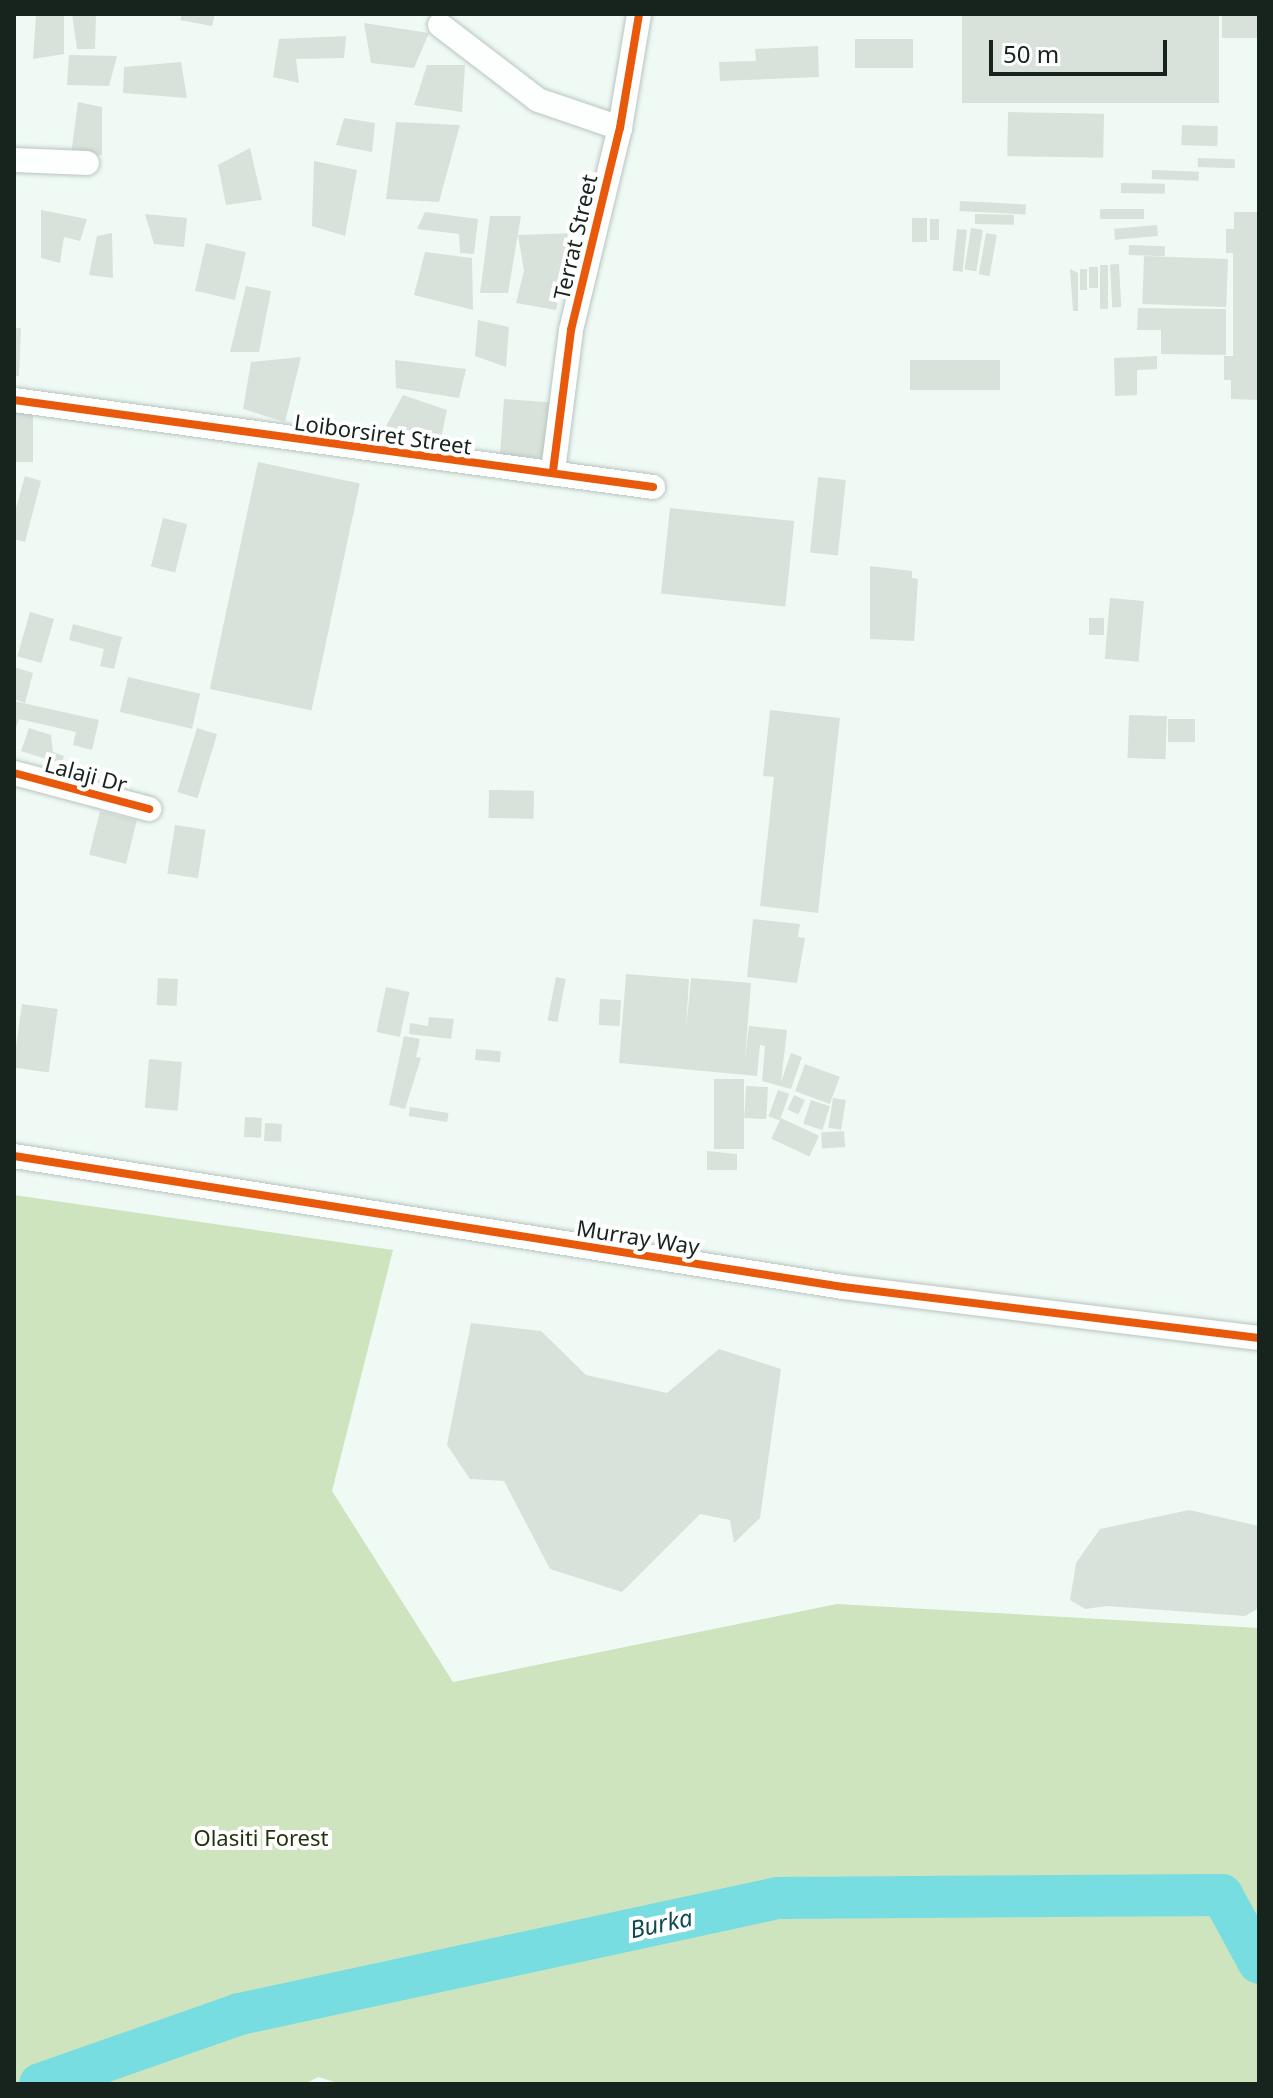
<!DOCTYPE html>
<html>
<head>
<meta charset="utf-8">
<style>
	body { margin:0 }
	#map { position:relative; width:1273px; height:2098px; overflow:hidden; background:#effaf5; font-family:"Noto Sans",sans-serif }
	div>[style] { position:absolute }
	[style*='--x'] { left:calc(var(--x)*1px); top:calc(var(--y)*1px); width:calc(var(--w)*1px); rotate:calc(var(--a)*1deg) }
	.green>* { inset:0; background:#cee4be }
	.river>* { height:42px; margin:-21px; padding:0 21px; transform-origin:21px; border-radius:21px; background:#77dde1 }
	.building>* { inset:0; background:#d8e2db; transform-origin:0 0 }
	.roads { filter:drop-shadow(0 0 2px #b9c4bf) drop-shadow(0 0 2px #b9c4bf) }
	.minor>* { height:24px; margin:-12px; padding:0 12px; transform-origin:12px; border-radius:12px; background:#fdfefe }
	.cycleway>* { height:8px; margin:-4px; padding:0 4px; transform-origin:4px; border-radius:4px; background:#e8590c }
	span { translate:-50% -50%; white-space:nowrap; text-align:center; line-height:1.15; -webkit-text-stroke:8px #fff; paint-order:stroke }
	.street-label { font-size:22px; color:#17241e }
	.park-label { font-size:22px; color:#243210 }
	.water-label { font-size:24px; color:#0e4c50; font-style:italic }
	.frame { position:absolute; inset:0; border:16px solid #17241e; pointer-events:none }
	.scale { position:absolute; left:989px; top:40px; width:178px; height:36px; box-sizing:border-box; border:4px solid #17241e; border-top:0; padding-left:10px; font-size:24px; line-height:28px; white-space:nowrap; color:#17241e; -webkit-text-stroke:6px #fff; paint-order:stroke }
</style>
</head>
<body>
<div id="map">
	<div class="green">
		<div style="clip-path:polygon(14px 1195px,393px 1250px,332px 1491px,453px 1682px,837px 1604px,1259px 1628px,1259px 2084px,341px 2084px,318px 2077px,305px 2084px,14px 2084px)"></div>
	</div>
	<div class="river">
		<div style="--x:40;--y:2084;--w:212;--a:-19.3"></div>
		<div style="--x:240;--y:2014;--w:550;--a:-12.17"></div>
		<div style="--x:778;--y:1898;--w:444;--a:-0.4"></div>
		<div style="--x:1222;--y:1895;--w:77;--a:61.4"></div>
	</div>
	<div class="building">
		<div style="clip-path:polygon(64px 14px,64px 54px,33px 59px,36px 15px)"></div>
		<div style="clip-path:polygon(72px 14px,96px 14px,95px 49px,77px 49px)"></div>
		<div style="clip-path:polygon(182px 14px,215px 14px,212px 26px,180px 20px)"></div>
		<div style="left:962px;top:14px;width:257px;height:89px"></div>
		<div style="left:1222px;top:14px;width:37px;height:24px"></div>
		<div style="clip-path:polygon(364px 23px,429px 33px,414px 68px,371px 63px)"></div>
		<div style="clip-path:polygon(346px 36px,344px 58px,296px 59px,299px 83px,273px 77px,279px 39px)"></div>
		<div style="left:855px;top:39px;width:58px;height:29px"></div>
		<div style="clip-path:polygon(818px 46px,819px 77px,720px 81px,719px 62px,756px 61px,755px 49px)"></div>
		<div style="clip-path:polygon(69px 55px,117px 56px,109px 86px,67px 85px)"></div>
		<div style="clip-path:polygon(181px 62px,187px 98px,123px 93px,124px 67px)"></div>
		<div style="clip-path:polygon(427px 65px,465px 65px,462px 112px,414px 105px)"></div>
		<div style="clip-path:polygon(78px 102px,102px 107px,102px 155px,71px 155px)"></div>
		<div style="left:1008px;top:112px;width:96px;height:44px;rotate:1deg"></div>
		<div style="clip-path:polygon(344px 118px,375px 123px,372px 152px,336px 145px)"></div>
		<div style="clip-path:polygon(396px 122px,460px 125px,439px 202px,386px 199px)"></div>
		<div style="left:1182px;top:125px;width:36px;height:20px;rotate:2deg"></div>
		<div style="clip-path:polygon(250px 148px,262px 200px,226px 205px,218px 165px)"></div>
		<div style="left:1198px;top:158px;width:37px;height:9px;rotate:2deg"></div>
		<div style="clip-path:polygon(314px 161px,357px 170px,345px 236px,312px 226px)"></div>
		<div style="left:1152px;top:170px;width:47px;height:9px;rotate:2deg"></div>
		<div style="left:1121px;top:183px;width:44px;height:10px;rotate:1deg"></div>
		<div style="left:960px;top:201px;width:66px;height:10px;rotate:3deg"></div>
		<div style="left:1144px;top:209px;width:10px;height:44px;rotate:90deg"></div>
		<div style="clip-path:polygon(41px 210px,87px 219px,80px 241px,64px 237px,60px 263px,41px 258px)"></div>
		<div style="clip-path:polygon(425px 212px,478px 219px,474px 254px,460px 253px,459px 234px,417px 229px)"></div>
		<div style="clip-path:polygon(1234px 212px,1259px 212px,1259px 400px,1231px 399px,1231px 380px,1224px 380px,1224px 356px,1233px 356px,1233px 253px,1226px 253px,1226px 229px,1234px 229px)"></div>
		<div style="clip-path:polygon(145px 214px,187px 218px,184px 247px,154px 244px)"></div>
		<div style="left:975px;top:214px;width:39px;height:10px;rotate:1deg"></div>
		<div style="clip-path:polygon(490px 216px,521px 216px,508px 293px,480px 293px)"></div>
		<div style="left:912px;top:218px;width:15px;height:24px"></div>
		<div style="left:930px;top:219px;width:9px;height:21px"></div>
		<div style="left:1157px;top:225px;width:11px;height:43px;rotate:85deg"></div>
		<div style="left:971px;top:228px;width:12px;height:42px;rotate:9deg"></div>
		<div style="left:957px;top:229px;width:10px;height:42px;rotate:6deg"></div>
		<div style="clip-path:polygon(112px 233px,113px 278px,89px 275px,97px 236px)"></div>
		<div style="clip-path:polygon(577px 233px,556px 310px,516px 303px,524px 271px,518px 235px)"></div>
		<div style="left:986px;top:233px;width:11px;height:42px;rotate:10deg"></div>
		<div style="left:206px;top:243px;width:41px;height:49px;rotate:13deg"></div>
		<div style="left:1129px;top:245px;width:36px;height:10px;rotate:2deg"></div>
		<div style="clip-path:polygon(425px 252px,472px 258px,473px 310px,414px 295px)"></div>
		<div style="left:1144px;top:256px;width:84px;height:48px;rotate:2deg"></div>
		<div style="left:1119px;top:264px;width:43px;height:9px;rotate:87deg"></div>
		<div style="left:1100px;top:265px;width:8px;height:44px"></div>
		<div style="left:1089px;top:267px;width:9px;height:21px"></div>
		<div style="clip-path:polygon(1070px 269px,1078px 273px,1078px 311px,1073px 311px)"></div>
		<div style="left:1080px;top:269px;width:7px;height:21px"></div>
		<div style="clip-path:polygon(246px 286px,271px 291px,259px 352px,230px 352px)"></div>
		<div style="clip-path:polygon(1138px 308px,1226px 309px,1226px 355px,1161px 354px,1161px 330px,1137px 330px)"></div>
		<div style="clip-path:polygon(478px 320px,509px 327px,506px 367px,475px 356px)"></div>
		<div style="clip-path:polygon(14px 328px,21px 328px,19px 376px,14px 376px)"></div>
		<div style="clip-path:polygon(1157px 356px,1157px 369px,1137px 370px,1137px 395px,1115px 396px,1114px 358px)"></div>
		<div style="clip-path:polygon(301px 357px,285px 422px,243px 409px,251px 362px)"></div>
		<div style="clip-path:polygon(395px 360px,466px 369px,459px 398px,396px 388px)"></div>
		<div style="left:910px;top:360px;width:90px;height:30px"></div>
		<div style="clip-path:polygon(403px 395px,447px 410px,440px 443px,386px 426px)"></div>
		<div style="left:504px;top:399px;width:49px;height:56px;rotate:4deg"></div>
		<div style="left:14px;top:413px;width:19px;height:49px"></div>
		<div style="left:258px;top:462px;width:104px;height:232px;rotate:12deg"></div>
		<div style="clip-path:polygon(25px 476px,41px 481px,25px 542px,14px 539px,14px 515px)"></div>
		<div style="left:818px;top:477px;width:28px;height:76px;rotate:6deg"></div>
		<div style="left:670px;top:508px;width:125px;height:86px;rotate:6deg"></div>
		<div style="left:163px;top:518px;width:25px;height:50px;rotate:14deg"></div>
		<div style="clip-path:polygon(870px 566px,912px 571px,912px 578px,918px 579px,914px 641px,870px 639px)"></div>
		<div style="left:1110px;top:598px;width:34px;height:61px;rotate:5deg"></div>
		<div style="left:30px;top:612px;width:25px;height:46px;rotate:16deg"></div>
		<div style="left:1089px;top:618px;width:15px;height:17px"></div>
		<div style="clip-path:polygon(73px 624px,122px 637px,114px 669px,100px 666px,104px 649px,69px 640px)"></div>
		<div style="clip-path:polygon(14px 667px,33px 673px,25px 703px,14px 699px)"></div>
		<div style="left:128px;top:677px;width:74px;height:36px;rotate:13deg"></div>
		<div style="clip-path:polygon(14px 701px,99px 720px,92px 750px,73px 745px,76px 732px,19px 719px,14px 734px)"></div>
		<div style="clip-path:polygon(770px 710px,840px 718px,818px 913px,760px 906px,774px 777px,763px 776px)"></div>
		<div style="left:1129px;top:715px;width:38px;height:43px;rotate:2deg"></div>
		<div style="left:1168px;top:719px;width:27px;height:23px"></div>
		<div style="clip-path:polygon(29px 728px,51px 735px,53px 752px,64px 756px,62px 764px,21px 751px)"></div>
		<div style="left:197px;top:728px;width:21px;height:67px;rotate:17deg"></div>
		<div style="left:489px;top:790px;width:45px;height:28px;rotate:1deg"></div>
		<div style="left:100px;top:811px;width:38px;height:45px;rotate:14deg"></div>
		<div style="left:175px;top:825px;width:31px;height:49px;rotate:9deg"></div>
		<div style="clip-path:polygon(753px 919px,800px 924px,798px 937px,805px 938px,797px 983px,747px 977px)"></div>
		<div style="clip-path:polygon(626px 974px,689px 979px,686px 1029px,691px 978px,751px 983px,745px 1058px,749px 1026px,787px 1030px,781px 1082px,791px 1053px,802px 1057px,791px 1089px,762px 1081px,765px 1046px,760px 1045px,757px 1076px,619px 1063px)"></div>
		<div style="left:556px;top:977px;width:10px;height:44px;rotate:11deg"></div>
		<div style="left:158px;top:978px;width:20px;height:27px;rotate:3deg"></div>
		<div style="left:386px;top:987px;width:24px;height:46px;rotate:12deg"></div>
		<div style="left:600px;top:999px;width:21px;height:26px;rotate:3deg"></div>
		<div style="left:22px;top:1004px;width:36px;height:64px;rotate:8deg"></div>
		<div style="clip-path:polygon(429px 1017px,454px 1019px,451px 1039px,409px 1034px,410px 1023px,428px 1026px)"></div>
		<div style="clip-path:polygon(404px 1036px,420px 1039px,416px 1057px,421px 1058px,405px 1109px,389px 1105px)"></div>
		<div style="left:476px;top:1049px;width:25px;height:11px;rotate:5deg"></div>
		<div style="left:149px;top:1059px;width:33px;height:49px;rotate:5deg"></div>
		<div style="left:805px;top:1064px;width:37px;height:29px;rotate:20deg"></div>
		<div style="left:714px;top:1079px;width:30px;height:70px"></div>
		<div style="left:746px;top:1086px;width:22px;height:32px;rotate:3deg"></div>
		<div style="left:778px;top:1090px;width:12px;height:28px;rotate:20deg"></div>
		<div style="left:794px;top:1095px;width:12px;height:16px;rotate:24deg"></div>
		<div style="left:833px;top:1098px;width:13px;height:30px;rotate:9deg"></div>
		<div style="left:811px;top:1100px;width:20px;height:25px;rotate:18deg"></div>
		<div style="left:410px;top:1107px;width:39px;height:9px;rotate:9deg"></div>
		<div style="left:245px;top:1117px;width:17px;height:20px;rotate:3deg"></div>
		<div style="left:781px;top:1118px;width:42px;height:23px;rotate:25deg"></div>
		<div style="left:265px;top:1123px;width:17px;height:18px;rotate:3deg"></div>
		<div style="left:844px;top:1131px;width:16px;height:23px;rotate:86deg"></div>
		<div style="clip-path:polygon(707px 1151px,737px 1154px,737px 1170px,707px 1170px)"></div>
		<div style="clip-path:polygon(471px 1323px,541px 1331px,586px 1375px,667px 1393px,719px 1349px,781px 1369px,760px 1518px,734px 1543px,730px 1520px,700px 1514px,622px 1592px,550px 1569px,504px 1481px,470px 1479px,447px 1445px)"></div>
		<div style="clip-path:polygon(1189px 1510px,1259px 1526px,1259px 1608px,1245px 1616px,1107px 1606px,1085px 1609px,1070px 1600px,1076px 1563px,1100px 1529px)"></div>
	</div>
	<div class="roads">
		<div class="minor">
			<div style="--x:440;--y:25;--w:123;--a:37.4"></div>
			<div style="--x:538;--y:100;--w:87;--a:18.9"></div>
			<div style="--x:14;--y:160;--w:73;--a:2.4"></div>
			<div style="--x:14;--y:400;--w:645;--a:7.75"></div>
			<div style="--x:553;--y:471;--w:142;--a:-82.7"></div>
			<div style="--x:571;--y:330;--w:208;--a:-76.4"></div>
			<div style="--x:620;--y:128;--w:116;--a:-80.5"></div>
			<div style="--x:14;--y:773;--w:140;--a:14.9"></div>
			<div style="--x:14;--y:1156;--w:839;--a:8.98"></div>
			<div style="--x:843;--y:1287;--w:419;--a:7"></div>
		</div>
	</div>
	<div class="cycleway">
		<div style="--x:14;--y:400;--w:645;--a:7.75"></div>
		<div style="--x:553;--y:471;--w:142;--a:-82.7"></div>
		<div style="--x:571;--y:330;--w:208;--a:-76.4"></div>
		<div style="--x:620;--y:128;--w:116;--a:-80.5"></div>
		<div style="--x:14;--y:773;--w:140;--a:14.9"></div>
		<div style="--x:14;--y:1156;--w:839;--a:8.98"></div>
		<div style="--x:843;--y:1287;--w:419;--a:7"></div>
	</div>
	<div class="street-label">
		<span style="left:575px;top:237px;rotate:-77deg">Terrat Street</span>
		<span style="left:383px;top:434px;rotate:8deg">Loiborsiret Street</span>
		<span style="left:86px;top:774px;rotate:15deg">Lalaji Dr</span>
		<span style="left:638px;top:1237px;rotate:9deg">Murray Way</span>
	</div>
	<div class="park-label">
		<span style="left:261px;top:1838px">Olasiti Forest</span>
	</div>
	<div class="water-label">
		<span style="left:661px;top:1923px;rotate:-12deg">Burka</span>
	</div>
	<div class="frame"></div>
	<div class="scale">50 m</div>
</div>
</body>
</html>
